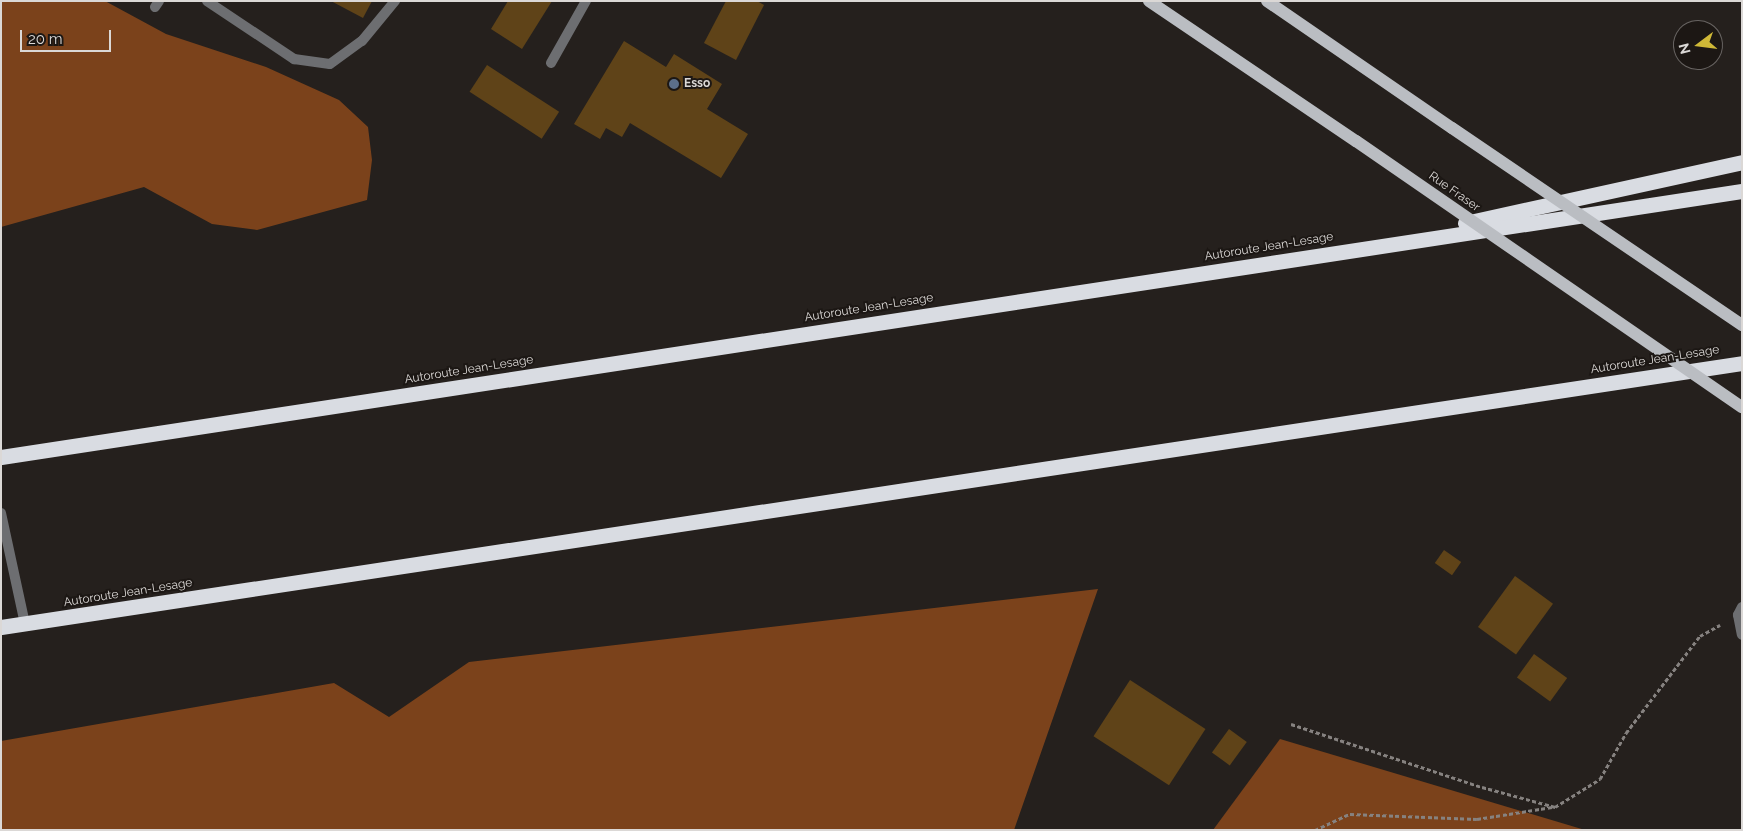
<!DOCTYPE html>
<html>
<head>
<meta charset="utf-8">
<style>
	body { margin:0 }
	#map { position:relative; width:1743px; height:831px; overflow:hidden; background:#25201d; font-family:Raleway,sans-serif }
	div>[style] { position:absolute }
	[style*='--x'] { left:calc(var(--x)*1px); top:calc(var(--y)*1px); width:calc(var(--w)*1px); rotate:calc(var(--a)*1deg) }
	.forest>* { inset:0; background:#7b421b }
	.building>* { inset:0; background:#5f4318; transform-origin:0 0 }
	.path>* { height:3px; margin-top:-1.5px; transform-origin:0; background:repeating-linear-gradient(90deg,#868280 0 4px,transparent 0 6.5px) }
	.lane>* { height:10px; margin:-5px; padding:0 5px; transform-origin:5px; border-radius:5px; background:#6d6e71 }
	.street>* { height:10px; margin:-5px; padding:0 5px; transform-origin:5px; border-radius:5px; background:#6d6e71 }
	.primary>* { height:12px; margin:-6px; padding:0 6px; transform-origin:6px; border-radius:6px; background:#babdc2 }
	.highway>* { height:15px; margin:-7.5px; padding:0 7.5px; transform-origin:7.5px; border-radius:7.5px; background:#d9dce2 }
	.primary-bridge>* { height:12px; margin:-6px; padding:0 6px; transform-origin:6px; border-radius:6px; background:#babdc2 }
	.dots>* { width:14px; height:14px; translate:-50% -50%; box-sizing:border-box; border:2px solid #1c1714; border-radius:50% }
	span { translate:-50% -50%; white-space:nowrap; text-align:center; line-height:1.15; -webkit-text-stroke:4px #1c1714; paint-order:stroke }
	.poi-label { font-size:12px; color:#dbd8d6; font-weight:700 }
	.left { translate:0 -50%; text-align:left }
	.street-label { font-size:12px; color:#dbd8d6 }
	.frame { position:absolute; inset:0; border:2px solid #dbd8d6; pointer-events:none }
	.north { position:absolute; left:1673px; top:20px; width:50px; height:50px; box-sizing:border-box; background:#1c1714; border:1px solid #686462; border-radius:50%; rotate:255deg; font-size:14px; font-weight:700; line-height:20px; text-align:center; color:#dbd8d6 }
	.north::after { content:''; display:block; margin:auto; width:18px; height:22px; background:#cfb837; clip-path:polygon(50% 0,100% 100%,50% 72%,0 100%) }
	.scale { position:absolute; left:20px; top:30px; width:91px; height:22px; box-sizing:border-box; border:2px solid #dbd8d6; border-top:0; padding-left:6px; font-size:15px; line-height:18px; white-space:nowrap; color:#dbd8d6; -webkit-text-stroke:4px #1c1714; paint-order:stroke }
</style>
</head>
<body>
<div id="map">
	<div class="forest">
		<div style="clip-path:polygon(1px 1px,105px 1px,166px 34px,266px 67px,339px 100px,368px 127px,372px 160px,367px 200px,257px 230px,212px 224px,144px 187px,1px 227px)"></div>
		<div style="clip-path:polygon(1098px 589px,1014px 830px,1px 830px,1px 741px,334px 683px,389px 717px,469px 662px)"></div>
		<div style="clip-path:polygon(1280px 739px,1585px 830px,1213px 830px)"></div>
	</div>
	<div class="building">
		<div style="clip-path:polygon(331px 1px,372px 1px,363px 18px)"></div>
		<div style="clip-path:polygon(508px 1px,552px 1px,522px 49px,491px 29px)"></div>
		<div style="clip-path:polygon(726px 1px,757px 1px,764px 5px,736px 60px,704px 43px)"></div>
		<div style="clip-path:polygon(624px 41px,666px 67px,674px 54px,722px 84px,707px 109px,748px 134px,721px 178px,630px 123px,622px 137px,606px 128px,600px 139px,574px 124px)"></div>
		<div style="left:487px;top:65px;width:86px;height:32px;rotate:33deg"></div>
		<div style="left:1444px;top:550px;width:21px;height:16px;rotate:35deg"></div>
		<div style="left:1515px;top:576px;width:47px;height:63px;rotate:36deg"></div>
		<div style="left:1534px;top:654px;width:41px;height:29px;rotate:36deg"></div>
		<div style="left:1130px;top:680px;width:90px;height:67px;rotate:33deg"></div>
		<div style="left:1229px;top:729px;width:22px;height:29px;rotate:36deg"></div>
	</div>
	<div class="path">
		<div style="--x:1291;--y:724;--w:201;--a:18.3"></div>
		<div style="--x:1482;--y:787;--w:76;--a:15.3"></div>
		<div style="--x:1555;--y:807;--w:53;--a:-31.9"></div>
		<div style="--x:1600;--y:779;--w:53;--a:-60.5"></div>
		<div style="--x:1626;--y:733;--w:122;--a:-52.7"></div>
		<div style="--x:1700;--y:636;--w:23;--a:-29"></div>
		<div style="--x:1315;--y:830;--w:38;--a:-25"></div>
		<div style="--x:1350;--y:814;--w:127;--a:2.3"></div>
		<div style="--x:1477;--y:819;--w:76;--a:-9.1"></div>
	</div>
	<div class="lane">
		<div style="--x:207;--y:1;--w:105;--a:33.7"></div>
		<div style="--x:294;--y:59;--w:36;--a:8"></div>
		<div style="--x:330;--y:64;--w:39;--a:-36"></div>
		<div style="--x:362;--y:41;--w:52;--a:-50.5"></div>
		<div style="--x:155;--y:7;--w:7;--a:-56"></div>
		<div style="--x:551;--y:63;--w:71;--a:-60.6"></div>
		<div style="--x:1;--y:513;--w:114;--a:77.8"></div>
	</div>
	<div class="street">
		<div style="--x:1742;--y:607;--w:9;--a:117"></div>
		<div style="--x:1738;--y:615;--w:20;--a:79"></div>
	</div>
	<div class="primary">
		<div style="--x:1149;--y:1;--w:250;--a:34.1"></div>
		<div style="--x:1267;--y:1;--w:224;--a:34.5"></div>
	</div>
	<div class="highway">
		<div style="--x:1465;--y:223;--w:284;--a:-12.4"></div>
		<div style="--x:1;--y:457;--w:1761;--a:-8.69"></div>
		<div style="--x:1;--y:627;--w:1761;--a:-8.62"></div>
	</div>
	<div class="primary-bridge">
		<div style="--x:1452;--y:128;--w:351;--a:34.2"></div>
		<div style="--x:1356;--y:141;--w:469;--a:34.6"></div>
	</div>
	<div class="dots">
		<div style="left:674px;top:84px;background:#5c6f8a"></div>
	</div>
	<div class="poi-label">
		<span class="left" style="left:684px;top:84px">Esso</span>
	</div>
	<div class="street-label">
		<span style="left:1454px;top:192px;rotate:35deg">Rue Fraser</span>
		<span style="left:1269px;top:247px;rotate:-9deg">Autoroute Jean-Lesage</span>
		<span style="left:869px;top:308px;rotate:-9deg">Autoroute Jean-Lesage</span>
		<span style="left:1655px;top:360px;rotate:-9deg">Autoroute Jean-Lesage</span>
		<span style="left:469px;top:370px;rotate:-9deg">Autoroute Jean-Lesage</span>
		<span style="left:128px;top:593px;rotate:-9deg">Autoroute Jean-Lesage</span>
	</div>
	<div class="frame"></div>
	<div class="north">N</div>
	<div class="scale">20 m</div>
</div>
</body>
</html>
